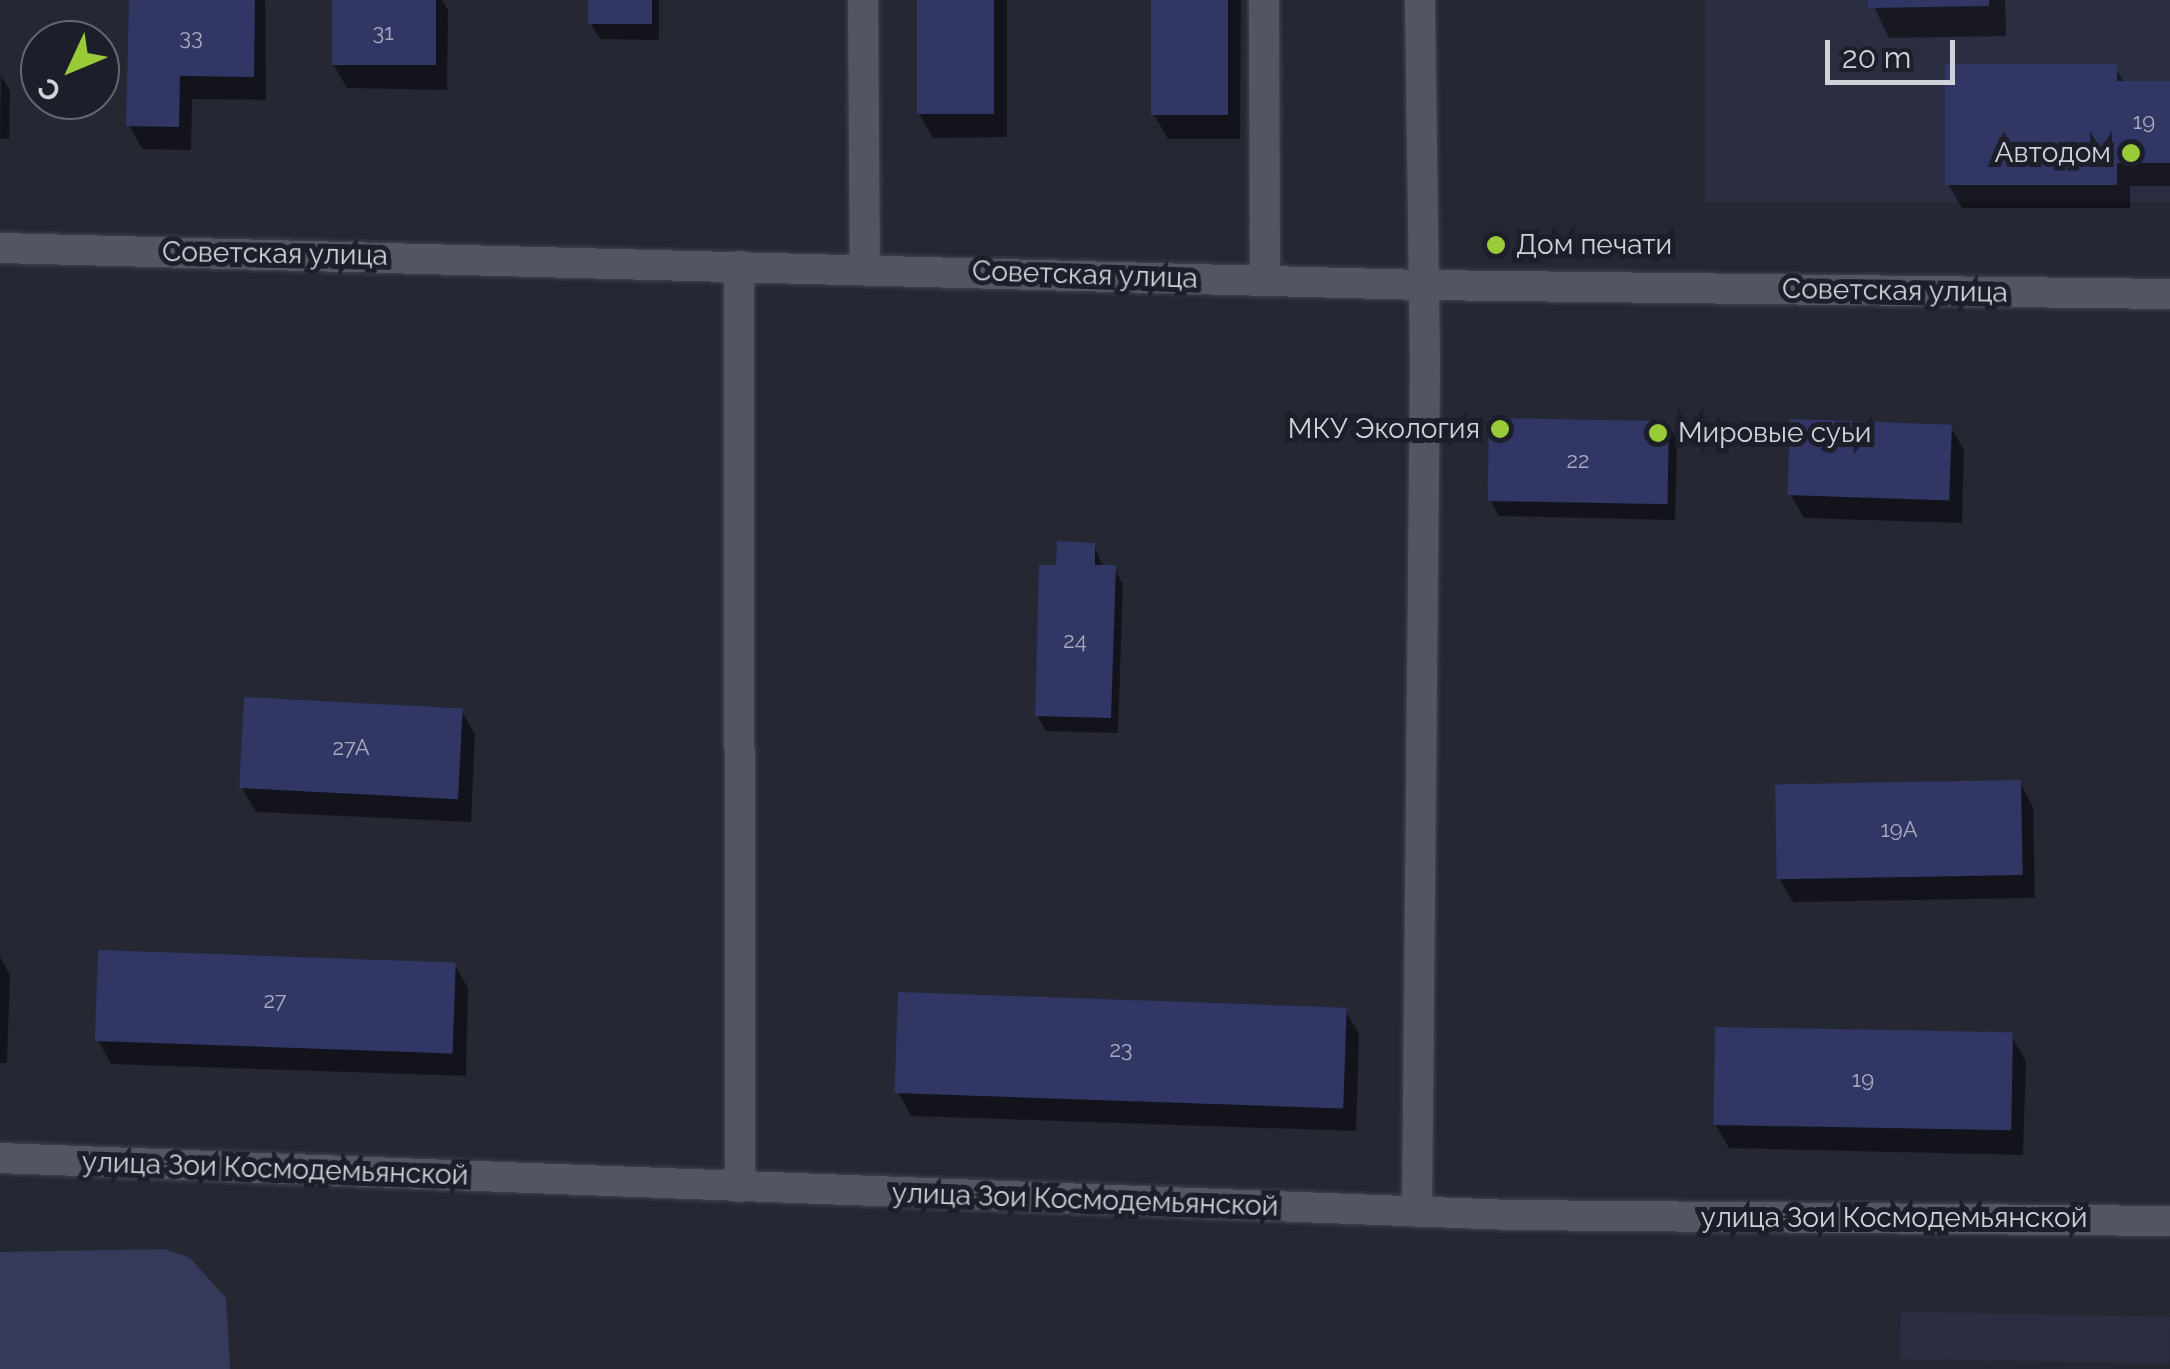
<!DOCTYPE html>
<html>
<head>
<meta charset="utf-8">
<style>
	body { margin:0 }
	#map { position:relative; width:2170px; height:1369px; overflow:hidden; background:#252733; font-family:Raleway,sans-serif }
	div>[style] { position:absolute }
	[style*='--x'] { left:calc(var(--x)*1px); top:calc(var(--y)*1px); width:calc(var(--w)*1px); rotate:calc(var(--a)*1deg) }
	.built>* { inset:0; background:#2b2e40; transform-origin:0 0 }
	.green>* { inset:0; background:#35395a }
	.shadow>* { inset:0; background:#0007 }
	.building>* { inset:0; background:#313665; transform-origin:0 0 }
	.roads { filter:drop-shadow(0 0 2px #41424d) drop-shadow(0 0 2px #41424d) }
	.minor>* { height:30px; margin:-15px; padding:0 15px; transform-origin:15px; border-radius:15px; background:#535562 }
	.dots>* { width:28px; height:28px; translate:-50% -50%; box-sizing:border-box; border:5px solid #1c1e29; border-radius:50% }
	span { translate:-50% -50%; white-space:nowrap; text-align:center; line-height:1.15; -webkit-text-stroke:10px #1c1e29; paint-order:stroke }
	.number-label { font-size:22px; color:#a8abbd }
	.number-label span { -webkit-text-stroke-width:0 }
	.poi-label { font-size:28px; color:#d0d2da }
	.right { translate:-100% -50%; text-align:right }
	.left { translate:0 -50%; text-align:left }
	.street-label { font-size:28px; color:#d0d2da }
	.north { position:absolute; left:20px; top:20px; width:100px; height:100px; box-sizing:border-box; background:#1c1e29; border:2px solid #646670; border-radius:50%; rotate:226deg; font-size:28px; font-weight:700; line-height:40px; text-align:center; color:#d0d2da }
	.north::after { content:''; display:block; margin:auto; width:35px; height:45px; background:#98cb37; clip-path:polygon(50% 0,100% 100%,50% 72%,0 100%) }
	.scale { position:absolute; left:1825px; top:40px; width:130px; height:45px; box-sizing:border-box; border:5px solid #d0d2da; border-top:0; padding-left:12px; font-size:30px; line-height:35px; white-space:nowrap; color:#d0d2da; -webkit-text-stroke:8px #1c1e29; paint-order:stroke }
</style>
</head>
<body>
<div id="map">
	<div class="built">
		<div style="left:1705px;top:0;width:465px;height:202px"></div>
		<div style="left:1901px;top:1312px;width:269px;height:47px;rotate:1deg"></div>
	</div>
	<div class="green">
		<div style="clip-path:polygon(165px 1249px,190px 1258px,226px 1298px,230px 1369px,0 1369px,0 1252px)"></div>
	</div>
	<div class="shadow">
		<div style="clip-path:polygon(131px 0,265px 0,266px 100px,192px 99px,191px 150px,142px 149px,129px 125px)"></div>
		<div style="clip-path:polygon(334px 0,442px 0,448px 10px,447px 90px,347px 88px,333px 64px)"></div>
		<div style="clip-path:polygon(590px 0,659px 0,659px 40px,600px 39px,590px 23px)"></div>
		<div style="clip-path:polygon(919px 0,1007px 0,1007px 137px,933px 138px,919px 114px)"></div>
		<div style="clip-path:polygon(1153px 0,1241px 0,1240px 139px,1168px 139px,1154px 115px)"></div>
		<div style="clip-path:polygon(1871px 0,2005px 0,2006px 36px,1889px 38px)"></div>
		<div style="clip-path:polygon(2115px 67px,2125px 84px,2170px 84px,2170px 186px,2130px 186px,2130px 208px,1962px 208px,1948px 184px)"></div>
		<div style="clip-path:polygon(1px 75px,10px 91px,9px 139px,0 139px)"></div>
		<div style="clip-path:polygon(1668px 424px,1677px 440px,1675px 520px,1499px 516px,1490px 500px)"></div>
		<div style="clip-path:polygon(1950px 426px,1964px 450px,1962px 523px,1804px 518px,1790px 494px)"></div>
		<div style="clip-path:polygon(1094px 545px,1103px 567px,1114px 568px,1123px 584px,1118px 733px,1046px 731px,1037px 715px,1058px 568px)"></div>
		<div style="clip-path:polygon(461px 710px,475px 734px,471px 822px,256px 812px,242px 788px)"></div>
		<div style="clip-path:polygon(2020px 783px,2033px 807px,2035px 898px,1793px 902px,1779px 878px)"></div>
		<div style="clip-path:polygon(0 957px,10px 975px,7px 1063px,0 1063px)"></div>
		<div style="clip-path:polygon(454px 964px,468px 988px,466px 1076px,111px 1064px,98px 1040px)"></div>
		<div style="clip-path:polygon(1345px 1010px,1359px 1034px,1356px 1131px,911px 1116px,898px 1092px)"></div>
		<div style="clip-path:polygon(2012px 1037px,2026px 1061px,2023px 1155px,1729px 1148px,1715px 1124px)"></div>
	</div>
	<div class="building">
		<div style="clip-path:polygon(129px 0,255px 0,254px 77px,180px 76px,179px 127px,126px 126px)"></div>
		<div style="left:332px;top:0;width:104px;height:65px"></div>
		<div style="left:588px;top:0;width:64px;height:24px"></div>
		<div style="left:917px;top:0;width:77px;height:114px"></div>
		<div style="left:1151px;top:0;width:77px;height:115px"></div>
		<div style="clip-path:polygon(1868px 0,1989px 0,1989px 6px,1868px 8px)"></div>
		<div style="clip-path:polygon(1945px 64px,2117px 64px,2117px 81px,2170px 81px,2170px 163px,2117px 163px,2117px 185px,1945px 185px)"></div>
		<div style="left:1489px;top:418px;width:180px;height:83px;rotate:1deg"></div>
		<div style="left:1790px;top:419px;width:162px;height:76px;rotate:2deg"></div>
		<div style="clip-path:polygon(1057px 541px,1095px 543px,1095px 565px,1116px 565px,1111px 718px,1035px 716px,1039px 565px,1056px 565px)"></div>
		<div style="left:244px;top:697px;width:219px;height:91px;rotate:3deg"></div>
		<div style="left:2021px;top:780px;width:95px;height:246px;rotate:89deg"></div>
		<div style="left:98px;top:950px;width:358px;height:91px;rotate:2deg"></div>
		<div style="left:898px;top:992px;width:449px;height:101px;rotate:2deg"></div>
		<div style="left:1715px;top:1027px;width:298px;height:98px;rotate:1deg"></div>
	</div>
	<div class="roads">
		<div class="minor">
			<div style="--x:863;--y:0;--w:269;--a:89.6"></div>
			<div style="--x:1264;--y:0;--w:281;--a:89.8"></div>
			<div style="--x:0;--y:248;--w:1424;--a:1.49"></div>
			<div style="--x:1424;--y:285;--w:746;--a:0.69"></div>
			<div style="--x:739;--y:266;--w:921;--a:89.94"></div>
			<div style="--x:0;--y:1158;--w:1513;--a:2.16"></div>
			<div style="--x:1512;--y:1215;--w:658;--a:0.52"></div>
			<div style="--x:1417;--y:1212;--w:849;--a:-89.46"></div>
			<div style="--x:1425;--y:363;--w:363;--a:-90.8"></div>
		</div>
	</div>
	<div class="dots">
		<div style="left:2131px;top:153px;background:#98cb37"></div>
		<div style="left:1496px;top:245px;background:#98cb37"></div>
		<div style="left:1500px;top:429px;background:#98cb37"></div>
		<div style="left:1658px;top:433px;background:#98cb37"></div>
	</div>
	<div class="number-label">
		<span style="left:383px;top:33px">31</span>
		<span style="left:191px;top:38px">33</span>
		<span style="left:2144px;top:122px">19</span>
		<span style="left:1578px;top:461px">22</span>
		<span style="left:1075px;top:641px">24</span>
		<span style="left:351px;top:748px">27А</span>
		<span style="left:1899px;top:830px">19А</span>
		<span style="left:275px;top:1001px">27</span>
		<span style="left:1121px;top:1050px">23</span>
		<span style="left:1863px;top:1080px">19</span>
	</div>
	<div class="poi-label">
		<span class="right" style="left:2111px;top:153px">Автодом</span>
		<span class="left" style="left:1516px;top:245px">Дом печати</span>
		<span class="right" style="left:1480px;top:429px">МКУ Экология</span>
		<span class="left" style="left:1678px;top:433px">Мировые суьи</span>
	</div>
	<div class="street-label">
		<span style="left:275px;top:254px;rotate:1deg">Советская улица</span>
		<span style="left:1085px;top:275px;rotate:2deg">Советская улица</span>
		<span style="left:1895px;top:291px;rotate:1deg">Советская улица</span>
		<span style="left:275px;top:1169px;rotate:2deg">улица Зои Космодемьянской</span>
		<span style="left:1085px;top:1200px;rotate:2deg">улица Зои Космодемьянской</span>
		<span style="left:1894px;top:1218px">улица Зои Космодемьянской</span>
	</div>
	<div class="north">С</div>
	<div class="scale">20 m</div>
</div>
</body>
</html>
